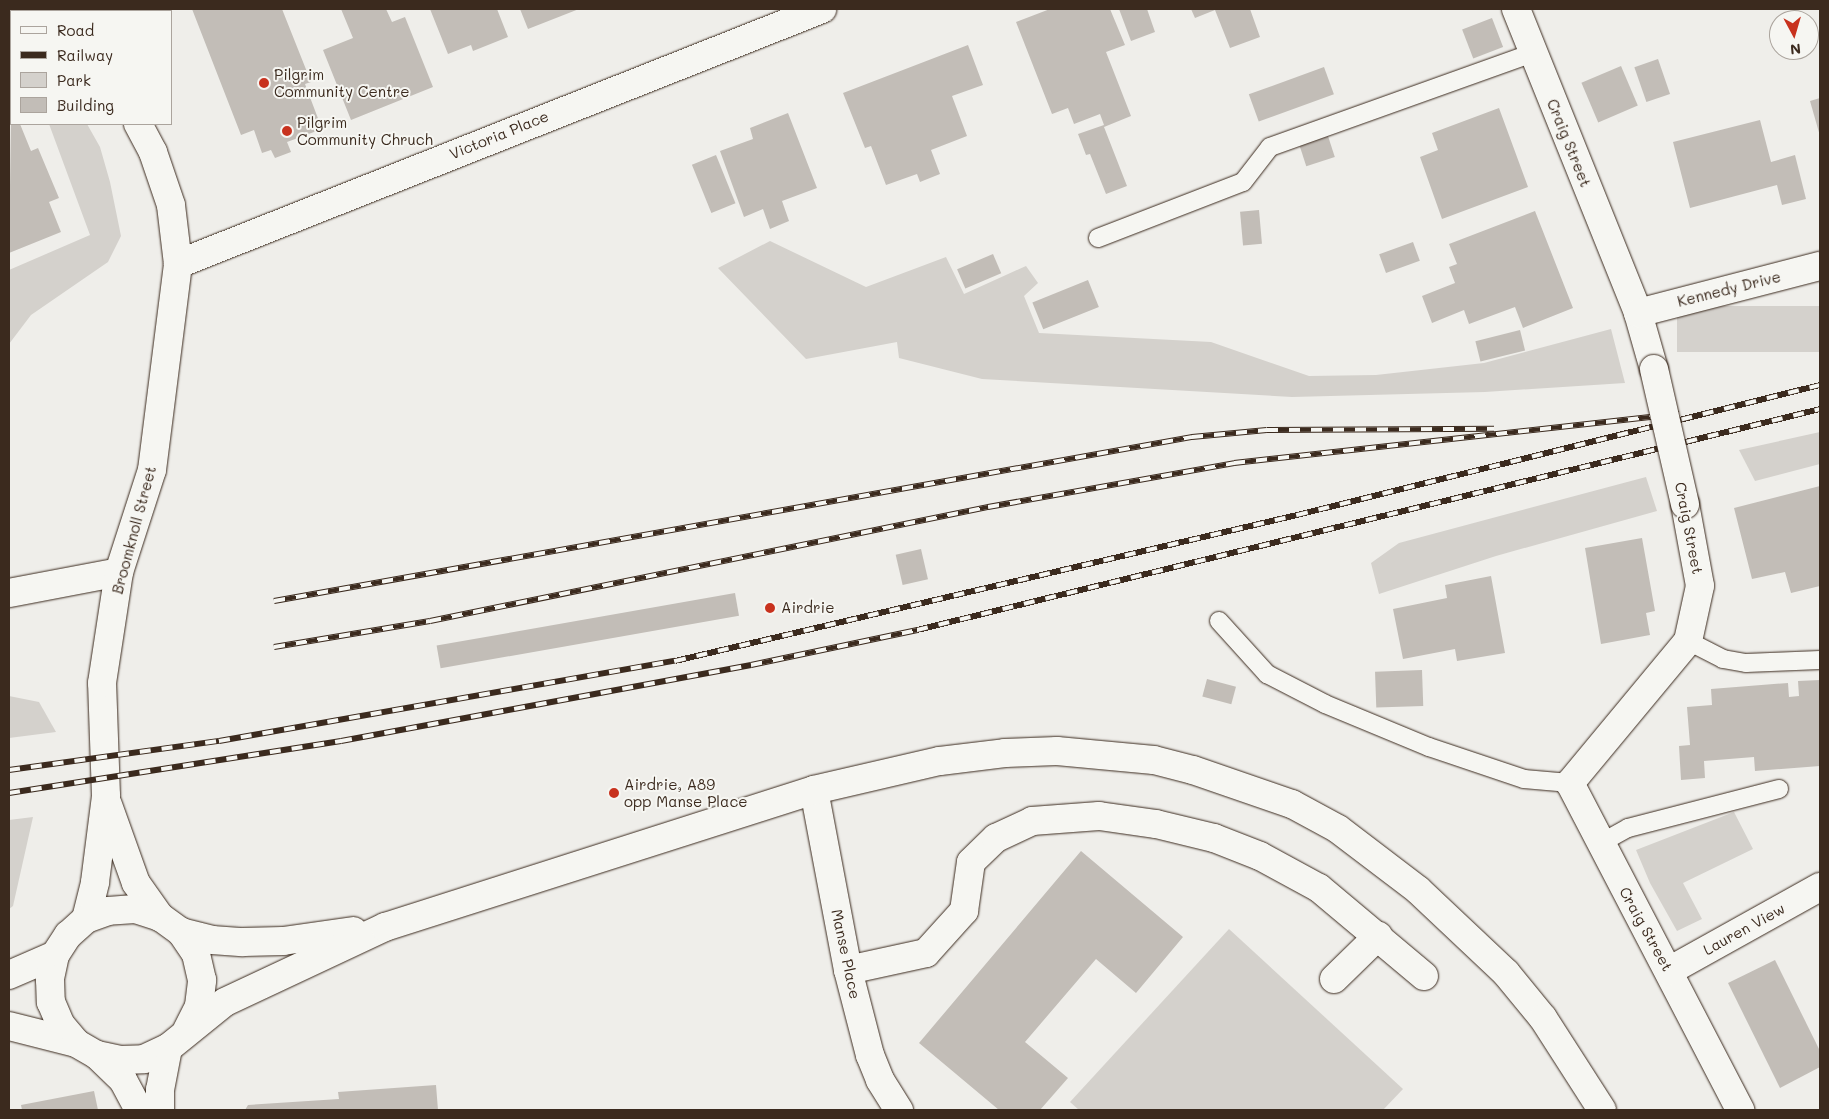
<!DOCTYPE html>
<html>
<head>
<meta charset="utf-8">
<style>
	body { margin:0 }
	#map { position:relative; width:1829px; height:1119px; overflow:hidden; background:#efeeea; font-family:Mali,sans-serif }
	div>[style] { position:absolute }
	[style*='--x'] { left:calc(var(--x)*1px); top:calc(var(--y)*1px); width:calc(var(--w)*1px); rotate:calc(var(--a)*1deg) }
	.green>* { inset:0; background:#d4d1cc; transform-origin:0 0 }
	.building>* { inset:0; background:#c2bdb7; transform-origin:0 0 }
	.roads { filter:drop-shadow(0 0 1px #3b2a1e) drop-shadow(0 0 1px #3b2a1e) }
	.service>* { height:18px; margin:-9px; padding:0 9px; transform-origin:9px; border-radius:9px; background:#f6f6f2 }
	.minor>* { height:28px; margin:-14px; padding:0 14px; transform-origin:14px; border-radius:14px; background:#f6f6f2 }
	.tertiary>* { height:28px; margin:-14px; padding:0 14px; transform-origin:14px; border-radius:14px; background:#f6f6f2 }
	.secondary>* { height:28px; margin:-14px; padding:0 14px; transform-origin:14px; border-radius:14px; background:#f6f6f2 }
	.primary>* { height:28px; margin:-14px; padding:0 14px; transform-origin:14px; border-radius:14px; background:#f6f6f2 }
	.rail>* { height:5.5px; margin-top:-2.75px; transform-origin:0; background:repeating-linear-gradient(90deg,#f6f6f2 0 11px,#3b2a1e 0 22px); box-sizing:border-box; border-block:1px solid #3b2a1e }
	.bridges { filter:drop-shadow(0 0 1px #3b2a1e) drop-shadow(0 0 1px #3b2a1e) }
	.minor-bridge>* { height:28px; margin:-14px; padding:0 14px; transform-origin:14px; border-radius:14px; background:#f6f6f2 }
	.dots>* { width:14px; height:14px; translate:-50% -50%; box-sizing:border-box; border:2px solid #f6f6f2; border-radius:50% }
	span { translate:-50% -50%; white-space:nowrap; text-align:center; line-height:1.15; -webkit-text-stroke:4px #f6f6f2; paint-order:stroke }
	.poi-label { font-size:15px; color:#3b2a1e }
	.left { translate:0 -50%; text-align:left }
	.street-label { font-size:15px; color:#3b2a1e }
	.frame { position:absolute; inset:0; border:10px solid #3b2a1e; pointer-events:none }
	.legend { position:absolute; left:10px; top:10px; width:162px; height:115px; box-sizing:border-box; background:#f6f6f2; border:1px solid #aba49d; margin:0; padding:6px 9px; list-style:none; font-size:15px; color:#3b2a1e }
	.legend li { display:flex; align-items:center; gap:10px; height:25px }
	.legend b { width:25px; border:1px solid #aba49d }
	.north { position:absolute; left:1769px; top:10px; width:50px; height:50px; box-sizing:border-box; background:#f6f6f2; border:1px solid #aba49d; border-radius:50%; rotate:174deg; font-size:14px; font-weight:700; line-height:20px; text-align:center; color:#3b2a1e }
	.north::after { content:''; display:block; margin:auto; width:18px; height:22px; background:#c8321e; clip-path:polygon(50% 0,100% 100%,50% 72%,0 100%) }
</style>
</head>
<body>
<div id="map">
	<div class="green">
		<div style="clip-path:polygon(49px 124px,87px 124px,100px 147px,110px 182px,121px 236px,108px 262px,31px 315px,9px 344px,9px 270px,90px 235px)"></div>
		<div style="clip-path:polygon(770px 241px,866px 287px,946px 257px,964px 294px,1026px 266px,1038px 283px,1024px 296px,1039px 333px,1211px 342px,1309px 376px,1376px 375px,1484px 363px,1611px 329px,1625px 383px,1485px 392px,1292px 397px,982px 379px,899px 358px,897px 342px,806px 359px,718px 268px)"></div>
		<div style="left:1820px;top:306px;width:46px;height:143px;rotate:90deg"></div>
		<div style="clip-path:polygon(1820px 432px,1820px 464px,1755px 481px,1739px 450px)"></div>
		<div style="clip-path:polygon(1646px 477px,1657px 511px,1496px 556px,1379px 594px,1371px 563px,1399px 543px)"></div>
		<div style="clip-path:polygon(9px 696px,39px 702px,56px 732px,9px 738px)"></div>
		<div style="clip-path:polygon(1734px 812px,1753px 849px,1683px 883px,1702px 919px,1677px 931px,1650px 883px,1636px 850px)"></div>
		<div style="clip-path:polygon(33px 817px,13px 906px,9px 909px,9px 820px)"></div>
		<div style="clip-path:polygon(1229px 929px,1403px 1089px,1383px 1110px,1079px 1110px,1070px 1102px)"></div>
	</div>
	<div class="building">
		<div style="clip-path:polygon(192px 9px,282px 9px,311px 82px,305px 84px,322px 129px,287px 142px,291px 152px,275px 158px,271px 150px,262px 153px,254px 130px,241px 135px)"></div>
		<div style="clip-path:polygon(341px 9px,386px 9px,392px 22px,405px 17px,433px 87px,351px 120px,323px 50px,353px 38px)"></div>
		<div style="clip-path:polygon(430px 9px,497px 9px,508px 37px,473px 51px,471px 45px,448px 54px)"></div>
		<div style="clip-path:polygon(520px 9px,579px 9px,528px 29px)"></div>
		<div style="clip-path:polygon(1050px 9px,1110px 9px,1125px 45px,1106px 52px,1131px 116px,1104px 127px,1127px 186px,1106px 194px,1090px 154px,1086px 155px,1078px 134px,1104px 125px,1100px 114px,1074px 124px,1068px 108px,1052px 114px,1016px 22px)"></div>
		<div style="clip-path:polygon(1119px 9px,1147px 9px,1155px 32px,1131px 41px)"></div>
		<div style="clip-path:polygon(1191px 9px,1250px 9px,1260px 37px,1230px 48px,1215px 10px,1195px 18px)"></div>
		<div style="left:1492px;top:18px;width:31px;height:32px;rotate:69deg"></div>
		<div style="clip-path:polygon(968px 45px,983px 85px,952px 96px,967px 136px,931px 150px,940px 174px,920px 182px,917px 174px,886px 185px,871px 146px,865px 148px,843px 93px)"></div>
		<div style="left:1658px;top:59px;width:37px;height:25px;rotate:71deg"></div>
		<div style="left:1621px;top:66px;width:43px;height:43px;rotate:67deg"></div>
		<div style="left:1324px;top:67px;width:29px;height:80px;rotate:70deg"></div>
		<div style="clip-path:polygon(1820px 98px,1820px 136px,1810px 101px)"></div>
		<div style="clip-path:polygon(1499px 108px,1528px 187px,1442px 219px,1420px 157px,1438px 150px,1432px 133px)"></div>
		<div style="clip-path:polygon(788px 113px,817px 188px,782px 201px,789px 221px,770px 229px,763px 209px,744px 217px,720px 151px,753px 139px,750px 128px)"></div>
		<div style="clip-path:polygon(11px 118px,11px 124px,20px 124px,31px 151px,38px 148px,59px 198px,49px 202px,61px 232px,9px 253px)"></div>
		<div style="clip-path:polygon(1760px 120px,1771px 162px,1795px 155px,1806px 199px,1782px 205px,1777px 185px,1690px 208px,1673px 142px)"></div>
		<div style="left:1328px;top:136px;width:22px;height:30px;rotate:72deg"></div>
		<div style="left:716px;top:155px;width:52px;height:26px;rotate:68deg"></div>
		<div style="left:1259px;top:210px;width:34px;height:19px;rotate:85deg"></div>
		<div style="clip-path:polygon(1535px 211px,1573px 308px,1523px 328px,1515px 307px,1469px 324px,1464px 310px,1432px 323px,1422px 296px,1455px 283px,1449px 267px,1457px 264px,1449px 244px)"></div>
		<div style="left:1413px;top:242px;width:20px;height:36px;rotate:70deg"></div>
		<div style="left:993px;top:254px;width:21px;height:39px;rotate:67deg"></div>
		<div style="left:1088px;top:280px;width:29px;height:60px;rotate:68deg"></div>
		<div style="left:1520px;top:330px;width:21px;height:46px;rotate:76deg"></div>
		<div style="clip-path:polygon(1820px 486px,1820px 586px,1791px 593px,1785px 572px,1752px 579px,1734px 508px)"></div>
		<div style="clip-path:polygon(1642px 538px,1655px 611px,1646px 613px,1650px 635px,1601px 644px,1585px 548px)"></div>
		<div style="left:921px;top:549px;width:31px;height:26px;rotate:77deg"></div>
		<div style="clip-path:polygon(1491px 576px,1505px 653px,1457px 661px,1455px 649px,1403px 659px,1393px 609px,1447px 598px,1445px 585px)"></div>
		<div style="left:735px;top:593px;width:23px;height:303px;rotate:80deg"></div>
		<div style="left:1422px;top:670px;width:36px;height:47px;rotate:88deg"></div>
		<div style="left:1207px;top:679px;width:30px;height:18px;rotate:15deg"></div>
		<div style="clip-path:polygon(1820px 680px,1820px 766px,1755px 771px,1754px 757px,1704px 761px,1705px 778px,1681px 780px,1679px 746px,1690px 745px,1687px 707px,1712px 705px,1711px 689px,1788px 683px,1789px 697px,1799px 696px,1798px 681px)"></div>
		<div style="clip-path:polygon(1081px 851px,1183px 937px,1136px 993px,1096px 959px,1025px 1042px,1068px 1078px,1040px 1110px,999px 1110px,919px 1043px)"></div>
		<div style="clip-path:polygon(1775px 960px,1820px 1051px,1820px 1067px,1780px 1088px,1728px 983px)"></div>
		<div style="clip-path:polygon(436px 1085px,438px 1110px,245px 1110px,248px 1105px,339px 1099px,338px 1092px)"></div>
		<div style="clip-path:polygon(94px 1091px,98px 1110px,22px 1110px,21px 1105px)"></div>
	</div>
	<div class="roads">
		<div class="service">
			<div style="--x:1098;--y:238;--w:155;--a:-21.1"></div>
			<div style="--x:1243;--y:182;--w:44;--a:-52.4"></div>
			<div style="--x:1270;--y:147;--w:279;--a:-19.7"></div>
			<div style="--x:1219;--y:621;--w:72;--a:47.8"></div>
			<div style="--x:1267;--y:674;--w:65;--a:27.3"></div>
			<div style="--x:1325;--y:704;--w:113;--a:22.5"></div>
			<div style="--x:1429;--y:747;--w:100;--a:18.6"></div>
			<div style="--x:1524;--y:779;--w:46;--a:5"></div>
			<div style="--x:1688;--y:641;--w:39;--a:27"></div>
			<div style="--x:1723;--y:659;--w:23;--a:10"></div>
			<div style="--x:1746;--y:663;--w:74;--a:-2.3"></div>
			<div style="--x:1599;--y:844;--w:33;--a:-29"></div>
			<div style="--x:1628;--y:828;--w:156;--a:-14.5"></div>
		</div>
		<div class="minor">
			<div style="--x:1516;--y:9;--w:328;--a:68.1"></div>
			<div style="--x:1638;--y:313;--w:58;--a:74.1"></div>
			<div style="--x:1638;--y:313;--w:188;--a:-14.5"></div>
			<div style="--x:1685;--y:504;--w:83;--a:79.6"></div>
			<div style="--x:1700;--y:586;--w:56;--a:102.3"></div>
			<div style="--x:1688;--y:641;--w:185;--a:129.7"></div>
			<div style="--x:1570;--y:783;--w:369;--a:62.5"></div>
			<div style="--x:9;--y:593;--w:112;--a:-10.8"></div>
			<div style="--x:814;--y:790;--w:183;--a:79.3"></div>
			<div style="--x:848;--y:970;--w:88;--a:75.5"></div>
			<div style="--x:870;--y:1055;--w:27;--a:68"></div>
			<div style="--x:880;--y:1080;--w:36;--a:58"></div>
			<div style="--x:848;--y:970;--w:80;--a:-12.3"></div>
			<div style="--x:926;--y:953;--w:57;--a:-47.9"></div>
			<div style="--x:964;--y:911;--w:49;--a:-81.9"></div>
			<div style="--x:971;--y:862;--w:35;--a:-44"></div>
			<div style="--x:996;--y:838;--w:40;--a:-25"></div>
			<div style="--x:1032;--y:821;--w:67;--a:-4.3"></div>
			<div style="--x:1099;--y:816;--w:58;--a:8"></div>
			<div style="--x:1156;--y:824;--w:60;--a:13.6"></div>
			<div style="--x:1214;--y:838;--w:49;--a:21.4"></div>
			<div style="--x:1260;--y:856;--w:67;--a:28.5"></div>
			<div style="--x:1319;--y:888;--w:137;--a:40"></div>
			<div style="--x:1669;--y:971;--w:173;--a:-29.1"></div>
			<div style="--x:1334;--y:979;--w:62;--a:-44.3"></div>
		</div>
		<div class="tertiary">
			<div style="--x:178;--y:264;--w:693;--a:-21.6"></div>
		</div>
		<div class="secondary">
			<div style="--x:75;--y:9;--w:3;--a:45"></div>
			<div style="--x:108;--y:805;--w:83;--a:70.3"></div>
			<div style="--x:136;--y:883;--w:42;--a:54.8"></div>
			<div style="--x:86;--y:919;--w:38;--a:-76"></div>
			<div style="--x:95;--y:882;--w:87;--a:-82.7"></div>
			<div style="--x:106;--y:796;--w:113;--a:-92"></div>
			<div style="--x:102;--y:683;--w:112;--a:-81.3"></div>
			<div style="--x:119;--y:572;--w:107;--a:-72.1"></div>
			<div style="--x:152;--y:470;--w:208;--a:-82.8"></div>
			<div style="--x:178;--y:264;--w:59;--a:-96.8"></div>
			<div style="--x:171;--y:205;--w:56;--a:-108.8"></div>
			<div style="--x:153;--y:152;--w:32;--a:-118"></div>
			<div style="--x:97;--y:1055;--w:36;--a:44"></div>
			<div style="--x:123;--y:1080;--w:34;--a:62"></div>
			<div style="--x:160;--y:1110;--w:20;--a:-90"></div>
			<div style="--x:160;--y:1090;--w:43;--a:-79.2"></div>
		</div>
		<div class="primary">
			<div style="--x:181;--y:932;--w:32;--a:14"></div>
			<div style="--x:212;--y:940;--w:31;--a:4"></div>
			<div style="--x:243;--y:942;--w:40;--a:-1.4"></div>
			<div style="--x:283;--y:941;--w:71;--a:-8.1"></div>
			<div style="--x:9;--y:975;--w:50;--a:-23.5"></div>
			<div style="--x:9;--y:1026;--w:69;--a:14.2"></div>
			<div style="--x:187;--y:1030;--w:27;--a:-63"></div>
			<div style="--x:199;--y:1006;--w:26;--a:-83"></div>
			<div style="--x:202;--y:980;--w:27;--a:-103"></div>
			<div style="--x:196;--y:954;--w:27;--a:-124"></div>
			<div style="--x:181;--y:932;--w:26;--a:-144"></div>
			<div style="--x:160;--y:917;--w:26;--a:-162"></div>
			<div style="--x:135;--y:909;--w:27;--a:176"></div>
			<div style="--x:108;--y:911;--w:23;--a:160"></div>
			<div style="--x:86;--y:919;--w:24;--a:138"></div>
			<div style="--x:68;--y:935;--w:24;--a:123"></div>
			<div style="--x:55;--y:955;--w:25;--a:102"></div>
			<div style="--x:50;--y:979;--w:23;--a:88"></div>
			<div style="--x:51;--y:1002;--w:25;--a:67"></div>
			<div style="--x:61;--y:1025;--w:23;--a:50"></div>
			<div style="--x:76;--y:1043;--w:24;--a:30"></div>
			<div style="--x:97;--y:1055;--w:25;--a:12"></div>
			<div style="--x:121;--y:1060;--w:23;--a:-2"></div>
			<div style="--x:144;--y:1059;--w:26;--a:-25"></div>
			<div style="--x:168;--y:1048;--w:73;--a:-38.9"></div>
			<div style="--x:225;--y:1002;--w:177;--a:-25.1"></div>
			<div style="--x:385;--y:927;--w:450;--a:-17.7"></div>
			<div style="--x:814;--y:790;--w:129;--a:-13"></div>
			<div style="--x:940;--y:761;--w:65;--a:-7"></div>
			<div style="--x:1005;--y:753;--w:52;--a:-2.2"></div>
			<div style="--x:1057;--y:751;--w:97;--a:5.3"></div>
			<div style="--x:1154;--y:760;--w:40;--a:14.4"></div>
			<div style="--x:1193;--y:770;--w:105;--a:19"></div>
			<div style="--x:1292;--y:804;--w:52;--a:28.5"></div>
			<div style="--x:1338;--y:829;--w:101;--a:37.3"></div>
			<div style="--x:1418;--y:890;--w:121;--a:43.3"></div>
			<div style="--x:1506;--y:973;--w:58;--a:50.6"></div>
			<div style="--x:1543;--y:1018;--w:109;--a:57.3"></div>
		</div>
	</div>
	<div class="rail">
		<div style="--x:274;--y:601;--w:933;--a:-10.13"></div>
		<div style="--x:1192;--y:437;--w:75;--a:-5.3"></div>
		<div style="--x:1267;--y:430;--w:227;--a:-0.3"></div>
		<div style="--x:274;--y:647;--w:158;--a:-9.5"></div>
		<div style="--x:430;--y:621;--w:570;--a:-11.55"></div>
		<div style="--x:988;--y:507;--w:250;--a:-10.1"></div>
		<div style="--x:1234;--y:463;--w:448;--a:-6.3"></div>
		<div style="--x:9;--y:770;--w:212;--a:-7.9"></div>
		<div style="--x:219;--y:741;--w:463;--a:-10"></div>
		<div style="--x:675;--y:661;--w:639;--a:-13.21"></div>
		<div style="--x:1297;--y:515;--w:539;--a:-13.96"></div>
		<div style="--x:9;--y:793;--w:336;--a:-8.9"></div>
		<div style="--x:341;--y:741;--w:417;--a:-10.5"></div>
		<div style="--x:751;--y:665;--w:170;--a:-11.9"></div>
		<div style="--x:917;--y:630;--w:930;--a:-13.75"></div>
	</div>
	<div class="bridges">
		<div class="minor-bridge">
			<div style="--x:1654;--y:369;--w:139;--a:77.1"></div>
		</div>
	</div>
	<div class="dots">
		<div style="left:264px;top:83px;background:#c8321e"></div>
		<div style="left:287px;top:131px;background:#c8321e"></div>
		<div style="left:770px;top:608px;background:#c8321e"></div>
		<div style="left:614px;top:793px;background:#c8321e"></div>
	</div>
	<div class="poi-label">
		<span class="left" style="left:274px;top:83px">Pilgrim<br>Community Centre</span>
		<span class="left" style="left:297px;top:131px">Pilgrim<br>Community Chruch</span>
		<span class="left" style="left:781px;top:608px">Airdrie</span>
		<span class="left" style="left:624px;top:793px">Airdrie, A89<br>opp Manse Place</span>
	</div>
	<div class="street-label">
		<span style="left:499px;top:135px;rotate:-22deg">Victoria Place</span>
		<span style="left:1569px;top:143px;rotate:68deg">Craig Street</span>
		<span style="left:1729px;top:289px;rotate:-14deg">Kennedy Drive</span>
		<span style="left:1689px;top:528px;rotate:79deg">Craig Street</span>
		<span style="left:134px;top:530px;rotate:-75deg">Broomknoll Street</span>
		<span style="left:1646px;top:929px;rotate:61deg">Craig Street</span>
		<span style="left:1744px;top:929px;rotate:-29deg">Lauren View</span>
		<span style="left:846px;top:954px;rotate:78deg">Manse Place</span>
	</div>
	<div class="frame"></div>
	<ul class="legend">
	<li><b style="height:6px;background:#f6f6f2"></b>Road</li>
	<li><b style="height:6px;background:#3b2a1e"></b>Railway</li>
	<li><b style="height:14px;background:#d4d1cc"></b>Park</li>
	<li><b style="height:14px;background:#c2bdb7"></b>Building</li>
	</ul>
	<div class="north">N</div>
</div>
</body>
</html>
